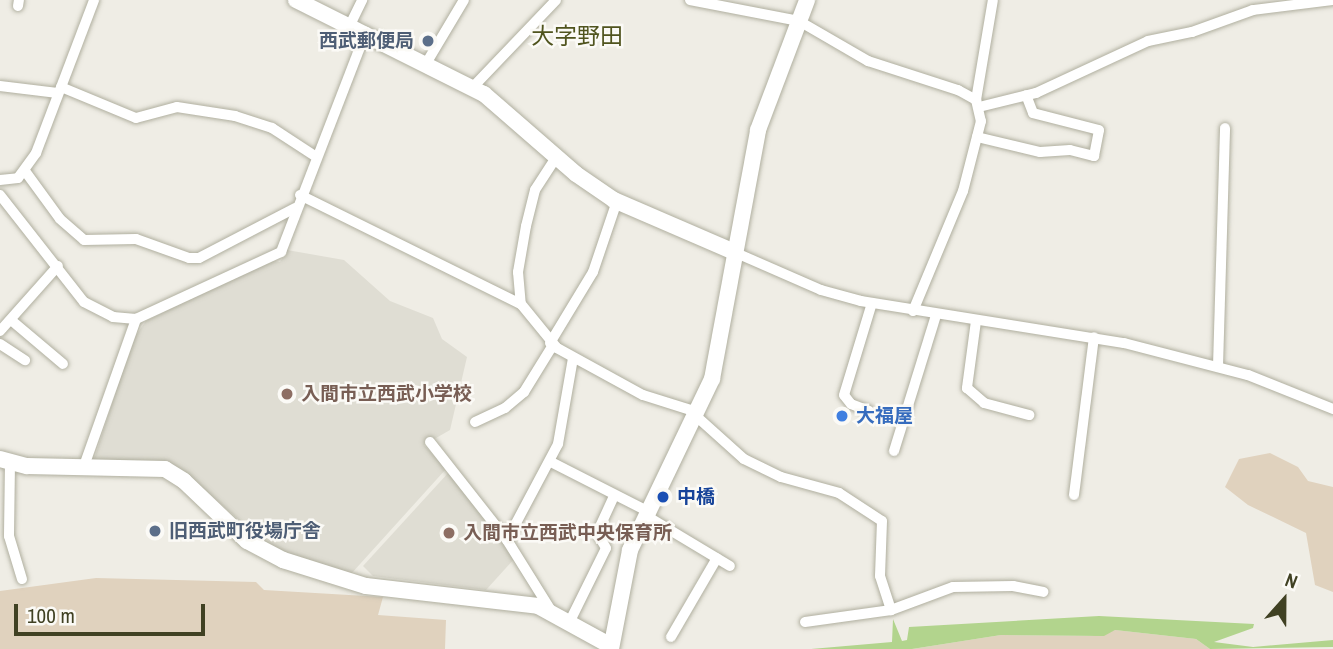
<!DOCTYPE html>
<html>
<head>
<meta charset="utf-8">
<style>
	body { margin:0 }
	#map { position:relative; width:1333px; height:649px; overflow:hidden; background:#efede5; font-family:"Archivo Narrow","Noto Sans JP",sans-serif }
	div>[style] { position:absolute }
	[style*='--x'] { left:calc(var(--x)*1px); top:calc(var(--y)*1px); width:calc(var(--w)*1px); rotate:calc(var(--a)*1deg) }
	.built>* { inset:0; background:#dfddd3 }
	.green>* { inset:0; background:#e0d2be }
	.water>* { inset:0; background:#b2d48d }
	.roads { filter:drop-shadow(0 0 2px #b0af9f) drop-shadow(0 0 2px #b0af9f) }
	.street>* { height:10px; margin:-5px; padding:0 5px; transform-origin:5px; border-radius:5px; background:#fff }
	.secondary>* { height:16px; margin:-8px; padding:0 8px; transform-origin:8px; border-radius:8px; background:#fff }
	.dots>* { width:19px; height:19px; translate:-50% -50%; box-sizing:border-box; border:4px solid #fbfaf6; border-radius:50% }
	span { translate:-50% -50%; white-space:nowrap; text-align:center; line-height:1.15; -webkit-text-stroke:5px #fbfaf6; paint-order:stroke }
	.service-label { font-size:19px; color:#4e5e75; font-weight:700 }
	.right { translate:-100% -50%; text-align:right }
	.left { translate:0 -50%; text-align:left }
	.education-label { font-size:19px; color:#785e54; font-weight:700 }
	.shop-label { font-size:19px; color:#366cbe; font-weight:700 }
	.transit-label { font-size:19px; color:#164399; font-weight:700 }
	.quarter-label { font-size:23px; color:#50541e }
	.north { position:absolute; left:1249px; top:565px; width:70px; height:70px; -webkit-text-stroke:5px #fbfaf6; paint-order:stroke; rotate:21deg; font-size:19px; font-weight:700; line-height:28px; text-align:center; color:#404123 }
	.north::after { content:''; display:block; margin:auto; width:24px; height:32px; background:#404123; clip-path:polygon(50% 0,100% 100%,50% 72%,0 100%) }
	.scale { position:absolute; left:14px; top:604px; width:191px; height:32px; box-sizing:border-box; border:4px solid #404123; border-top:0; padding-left:9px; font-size:21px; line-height:24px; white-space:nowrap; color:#404123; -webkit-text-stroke:5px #fbfaf6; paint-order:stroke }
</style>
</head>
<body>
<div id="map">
	<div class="built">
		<div style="clip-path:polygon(287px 250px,344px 260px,390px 301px,433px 318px,442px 339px,467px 357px,450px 430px,424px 445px,446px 469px,351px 574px,326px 571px,270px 547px,181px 469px,165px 462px,94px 460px,132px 341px,146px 321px,269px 260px,280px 262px)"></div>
		<div style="clip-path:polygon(449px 472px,514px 559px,486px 590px,373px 576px,363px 566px)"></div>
	</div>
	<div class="green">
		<div style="clip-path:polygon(1270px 453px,1298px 467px,1308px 481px,1333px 487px,1333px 592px,1315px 585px,1306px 533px,1248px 505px,1225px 487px,1239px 459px)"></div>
		<div style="clip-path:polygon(96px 578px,256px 582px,264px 590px,383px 597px,378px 615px,446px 620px,445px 649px,0 649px,0 591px)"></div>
		<div style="clip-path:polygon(1115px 630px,1196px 639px,1210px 649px,912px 649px,1001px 635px,1090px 636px)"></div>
	</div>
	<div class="water">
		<div style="clip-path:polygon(1099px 616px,1254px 624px,1253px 628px,1214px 642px,1253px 647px,1333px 640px,1333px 647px,1210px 649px,1196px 639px,1115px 630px,1104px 636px,1001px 635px,912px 649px,811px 649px,892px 642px,893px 619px,902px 641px,907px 640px,909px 627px)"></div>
	</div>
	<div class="roads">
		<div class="street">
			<div style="--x:690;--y:0;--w:111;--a:10.9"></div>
			<div style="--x:799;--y:21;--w:80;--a:30.1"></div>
			<div style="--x:868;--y:61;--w:95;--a:17.9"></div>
			<div style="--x:958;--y:90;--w:21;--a:29"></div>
			<div style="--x:976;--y:100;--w:22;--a:77"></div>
			<div style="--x:981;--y:121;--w:72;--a:104.4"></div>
			<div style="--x:963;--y:191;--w:130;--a:112.6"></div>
			<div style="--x:18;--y:6;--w:6;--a:-81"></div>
			<div style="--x:350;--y:25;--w:28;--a:-64"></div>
			<div style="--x:427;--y:62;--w:72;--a:-59.2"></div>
			<div style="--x:0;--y:86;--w:58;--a:6.9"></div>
			<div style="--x:61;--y:87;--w:81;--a:22.5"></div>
			<div style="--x:136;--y:118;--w:42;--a:-15"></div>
			<div style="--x:177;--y:107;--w:59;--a:8.8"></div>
			<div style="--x:235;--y:116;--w:39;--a:18"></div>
			<div style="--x:272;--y:128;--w:51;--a:33.1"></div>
			<div style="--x:473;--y:87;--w:120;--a:-46.3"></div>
			<div style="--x:976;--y:100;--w:101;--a:-80.4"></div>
			<div style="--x:979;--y:107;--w:59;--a:-13.8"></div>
			<div style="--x:1036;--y:93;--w:123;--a:-24.9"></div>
			<div style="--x:1148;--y:41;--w:45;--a:-11.6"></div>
			<div style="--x:1192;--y:32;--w:65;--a:-19.8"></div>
			<div style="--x:1253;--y:10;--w:81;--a:-7.1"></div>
			<div style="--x:977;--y:137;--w:65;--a:13.4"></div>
			<div style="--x:1040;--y:152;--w:30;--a:-4"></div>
			<div style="--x:1070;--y:150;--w:25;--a:14"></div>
			<div style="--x:1094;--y:156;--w:26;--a:-79"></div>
			<div style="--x:1099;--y:130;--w:68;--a:-165.6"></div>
			<div style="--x:1033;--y:113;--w:19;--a:-111"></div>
			<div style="--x:557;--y:156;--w:40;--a:122.9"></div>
			<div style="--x:535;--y:190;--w:37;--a:104"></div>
			<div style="--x:526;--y:226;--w:47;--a:99.9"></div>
			<div style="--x:518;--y:272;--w:32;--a:85"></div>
			<div style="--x:521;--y:304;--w:57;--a:50.7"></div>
			<div style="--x:557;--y:348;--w:98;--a:28.7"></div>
			<div style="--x:643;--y:395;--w:57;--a:17.5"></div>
			<div style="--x:25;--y:171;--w:59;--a:53.9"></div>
			<div style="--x:60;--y:219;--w:32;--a:41"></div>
			<div style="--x:84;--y:240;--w:52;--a:-1.1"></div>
			<div style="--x:136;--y:239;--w:56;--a:19.7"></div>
			<div style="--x:189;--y:258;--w:10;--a:0"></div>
			<div style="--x:199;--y:258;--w:108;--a:-27.5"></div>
			<div style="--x:0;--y:180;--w:18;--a:-6"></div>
			<div style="--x:18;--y:178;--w:31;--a:-54"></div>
			<div style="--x:36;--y:153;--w:164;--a:-69.2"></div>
			<div style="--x:0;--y:195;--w:136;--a:51.9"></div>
			<div style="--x:84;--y:302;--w:33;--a:27"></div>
			<div style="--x:113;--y:317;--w:23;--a:5"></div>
			<div style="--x:300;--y:195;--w:246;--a:26.3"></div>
			<div style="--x:734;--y:252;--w:95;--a:23.6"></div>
			<div style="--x:821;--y:290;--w:41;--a:15.4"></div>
			<div style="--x:861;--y:301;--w:266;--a:9.1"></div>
			<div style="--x:1124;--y:343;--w:128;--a:14.5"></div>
			<div style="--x:1248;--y:375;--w:92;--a:21.8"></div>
			<div style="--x:11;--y:320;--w:68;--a:40.2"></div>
			<div style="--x:976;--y:321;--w:68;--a:97.7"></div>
			<div style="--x:967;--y:388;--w:23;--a:41"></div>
			<div style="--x:984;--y:403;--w:47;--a:14.9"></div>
			<div style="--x:0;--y:331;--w:87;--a:-48.3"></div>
			<div style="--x:550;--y:343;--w:83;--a:-58.8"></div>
			<div style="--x:593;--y:272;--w:75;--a:-71.3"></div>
			<div style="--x:0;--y:344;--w:30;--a:33"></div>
			<div style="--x:1218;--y:366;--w:238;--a:-88.3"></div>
			<div style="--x:869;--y:411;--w:19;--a:-159"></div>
			<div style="--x:851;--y:404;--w:11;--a:-128"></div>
			<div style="--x:844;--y:395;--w:96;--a:-73.1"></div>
			<div style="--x:696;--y:416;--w:64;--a:41.9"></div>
			<div style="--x:744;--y:459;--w:41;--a:25.9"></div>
			<div style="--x:781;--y:477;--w:60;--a:15.4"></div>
			<div style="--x:839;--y:493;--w:51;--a:33.1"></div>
			<div style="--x:882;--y:521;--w:55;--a:92.1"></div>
			<div style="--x:880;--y:576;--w:36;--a:72"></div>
			<div style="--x:475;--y:422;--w:33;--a:-25"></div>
			<div style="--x:505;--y:408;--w:25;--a:-40"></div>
			<div style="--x:524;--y:392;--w:55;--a:-58.3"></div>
			<div style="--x:430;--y:442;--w:125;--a:51.8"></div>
			<div style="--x:507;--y:540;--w:85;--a:58"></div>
			<div style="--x:894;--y:451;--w:142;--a:-72.8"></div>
			<div style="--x:551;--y:462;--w:108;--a:27"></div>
			<div style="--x:10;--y:463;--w:73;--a:90.8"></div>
			<div style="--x:9;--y:536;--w:45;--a:73.2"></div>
			<div style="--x:84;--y:466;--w:156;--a:-70.5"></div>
			<div style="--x:136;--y:319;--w:160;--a:-24.8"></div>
			<div style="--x:281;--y:252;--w:236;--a:-68.9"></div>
			<div style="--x:1074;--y:495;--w:159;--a:-82.8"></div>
			<div style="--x:645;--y:515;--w:99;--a:31"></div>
			<div style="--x:507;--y:540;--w:109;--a:-62"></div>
			<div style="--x:558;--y:444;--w:87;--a:-80.1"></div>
			<div style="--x:570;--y:621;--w:81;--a:-63.7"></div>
			<div style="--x:606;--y:548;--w:17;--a:-121"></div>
			<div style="--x:597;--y:533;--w:41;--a:-65.3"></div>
			<div style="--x:805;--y:622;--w:87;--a:-7.9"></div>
			<div style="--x:891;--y:610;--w:66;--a:-20.4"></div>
			<div style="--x:953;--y:587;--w:60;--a:-1"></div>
			<div style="--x:1013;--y:586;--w:31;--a:11"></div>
			<div style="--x:671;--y:637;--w:91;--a:-59.8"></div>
		</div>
		<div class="secondary">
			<div style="--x:296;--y:0;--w:210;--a:26.6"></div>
			<div style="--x:484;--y:94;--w:122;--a:41"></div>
			<div style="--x:576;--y:174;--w:46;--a:34.4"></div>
			<div style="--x:614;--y:200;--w:131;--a:23.4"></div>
			<div style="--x:0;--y:459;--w:28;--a:15"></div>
			<div style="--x:27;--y:466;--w:138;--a:1.2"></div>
			<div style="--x:165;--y:469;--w:22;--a:32"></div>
			<div style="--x:184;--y:481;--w:87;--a:43.6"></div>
			<div style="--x:247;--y:541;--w:41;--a:27.8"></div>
			<div style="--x:283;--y:560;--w:87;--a:17.4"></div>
			<div style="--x:366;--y:586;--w:173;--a:6.6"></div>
			<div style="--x:538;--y:606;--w:83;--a:28.7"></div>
			<div style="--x:611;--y:649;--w:101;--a:-79.1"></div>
			<div style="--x:630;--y:550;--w:190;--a:-64.4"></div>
			<div style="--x:712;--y:379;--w:253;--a:-79.5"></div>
			<div style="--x:758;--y:130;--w:139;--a:-69.3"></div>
		</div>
	</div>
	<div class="dots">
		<div style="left:428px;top:41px;background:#5c6f8a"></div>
		<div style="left:287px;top:394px;background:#8d6e63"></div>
		<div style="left:842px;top:416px;background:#3f7fe0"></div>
		<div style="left:663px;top:497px;background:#1a4fb4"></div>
		<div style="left:155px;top:531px;background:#5c6f8a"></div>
		<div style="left:449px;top:533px;background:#8d6e63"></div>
	</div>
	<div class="service-label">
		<span class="right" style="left:414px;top:41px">西武郵便局</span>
		<span class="left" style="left:169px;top:531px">旧西武町役場庁舎</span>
	</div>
	<div class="education-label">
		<span class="left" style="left:301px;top:394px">入間市立西武小学校</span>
		<span class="left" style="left:463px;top:533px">入間市立西武中央保育所</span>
	</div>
	<div class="shop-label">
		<span class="left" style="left:856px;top:416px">大福屋</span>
	</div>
	<div class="transit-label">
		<span class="left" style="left:677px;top:497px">中橋</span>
	</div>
	<div class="quarter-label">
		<span style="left:577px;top:36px">大字野田</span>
	</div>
	<div class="north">N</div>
	<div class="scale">100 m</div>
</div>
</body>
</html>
